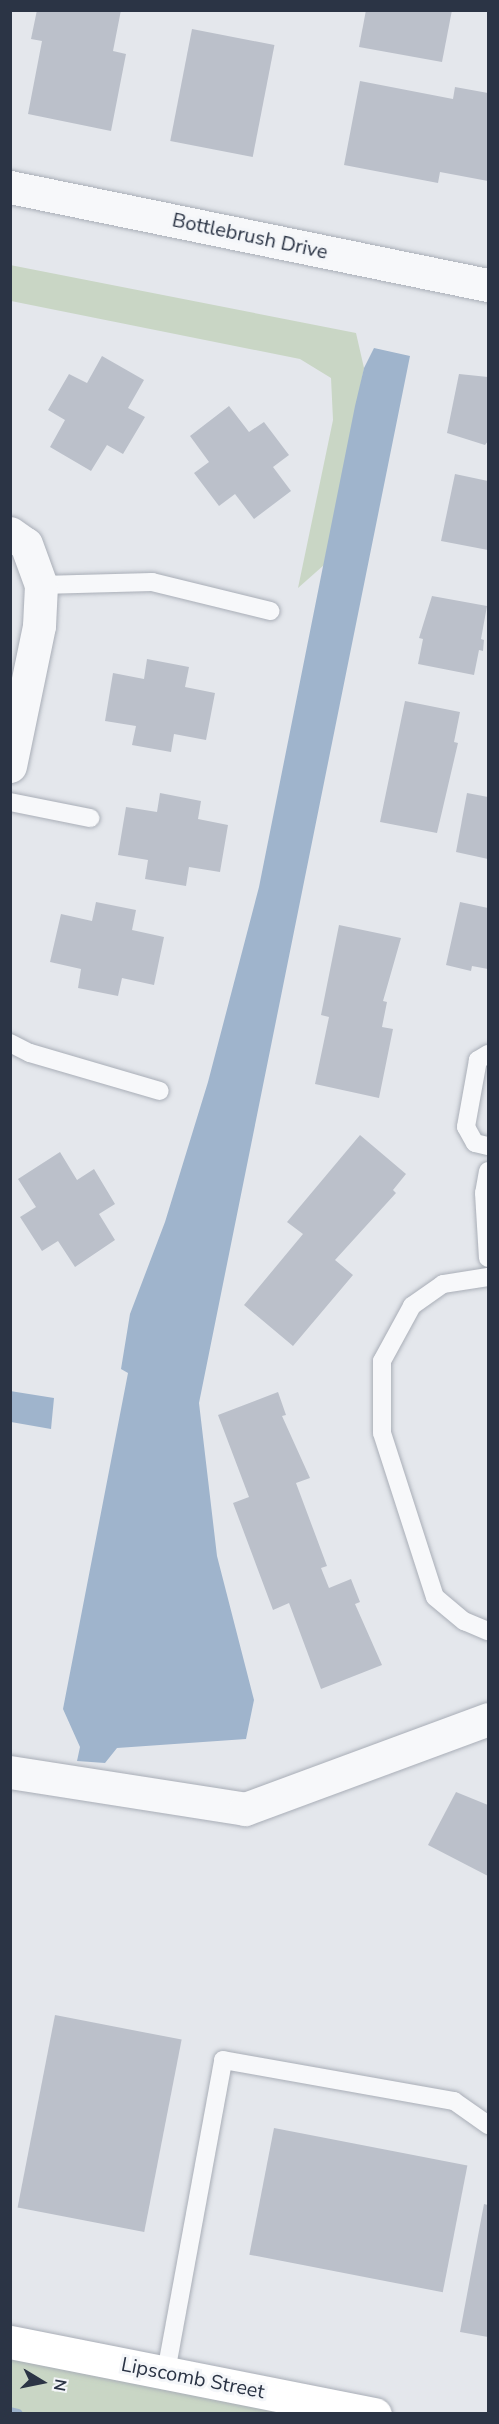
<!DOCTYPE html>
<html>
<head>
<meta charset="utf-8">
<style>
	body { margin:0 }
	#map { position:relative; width:499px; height:2424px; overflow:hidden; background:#e4e7ec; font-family:"Nunito Sans",sans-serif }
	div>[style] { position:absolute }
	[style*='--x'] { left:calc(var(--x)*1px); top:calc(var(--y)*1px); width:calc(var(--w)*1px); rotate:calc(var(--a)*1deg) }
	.green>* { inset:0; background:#c9d6c5 }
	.water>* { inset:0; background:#9fb4cc }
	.stream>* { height:10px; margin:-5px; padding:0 5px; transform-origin:5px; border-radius:5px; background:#9fb4cc }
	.building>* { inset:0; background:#bbc0ca; transform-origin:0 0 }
	.roads { filter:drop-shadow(0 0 2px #a9aeb7) drop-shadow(0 0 2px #a9aeb7) }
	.lane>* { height:18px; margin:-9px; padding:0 9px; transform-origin:9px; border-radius:9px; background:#f7f8fa }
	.street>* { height:33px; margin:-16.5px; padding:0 16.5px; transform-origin:16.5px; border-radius:16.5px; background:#f7f8fa }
	.secondary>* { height:33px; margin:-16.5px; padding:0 16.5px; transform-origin:16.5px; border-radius:16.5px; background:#fff }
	span { translate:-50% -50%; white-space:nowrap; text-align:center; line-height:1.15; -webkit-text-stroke:6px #f4f6f9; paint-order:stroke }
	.street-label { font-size:20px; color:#2b3445 }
	.frame { position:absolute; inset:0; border:12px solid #2b3445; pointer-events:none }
	.north { position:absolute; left:12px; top:2352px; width:60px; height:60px; -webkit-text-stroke:4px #f4f6f9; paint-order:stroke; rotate:100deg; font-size:16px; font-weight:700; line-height:24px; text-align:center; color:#2b3445 }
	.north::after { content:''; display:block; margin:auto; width:21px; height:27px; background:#2b3445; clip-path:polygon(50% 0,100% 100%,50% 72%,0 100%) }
</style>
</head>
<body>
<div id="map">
	<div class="green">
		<div style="clip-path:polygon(10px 265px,356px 333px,364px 368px,324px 565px,298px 588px,333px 420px,331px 378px,300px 359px,11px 301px)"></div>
		<div style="clip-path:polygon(11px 2359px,286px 2413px,11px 2413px)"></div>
	</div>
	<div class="water">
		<div style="clip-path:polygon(374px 348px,410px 356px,199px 1403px,217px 1556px,254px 1700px,246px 1739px,117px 1748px,105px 1763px,77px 1761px,80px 1747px,63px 1709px,128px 1373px,121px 1369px,130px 1314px,165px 1222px,208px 1082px,259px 887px,355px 406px,364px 368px)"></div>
		<div style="clip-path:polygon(10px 1391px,54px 1398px,51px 1429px,11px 1422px)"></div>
	</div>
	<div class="stream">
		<div style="--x:10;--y:2412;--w:8;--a:14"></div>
	</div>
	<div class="building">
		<div style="clip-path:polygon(37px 10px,121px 10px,113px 51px,126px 54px,111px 131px,28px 114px,42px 41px,31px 39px)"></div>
		<div style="clip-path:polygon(366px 10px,452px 10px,442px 62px,359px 47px)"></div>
		<div style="left:192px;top:29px;width:84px;height:114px;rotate:11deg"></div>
		<div style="clip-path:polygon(360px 81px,453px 99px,455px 87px,488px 93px,488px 181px,440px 172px,438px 183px,344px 165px)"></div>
		<div style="clip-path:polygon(102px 356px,144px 380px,128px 408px,145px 417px,123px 454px,107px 445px,91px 471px,50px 447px,65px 420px,48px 410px,69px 374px,87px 383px)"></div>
		<div style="clip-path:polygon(459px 374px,488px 377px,488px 441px,485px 445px,447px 433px)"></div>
		<div style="clip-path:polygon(229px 406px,249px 432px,264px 422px,289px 455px,273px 467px,291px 491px,254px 519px,235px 494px,219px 506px,194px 473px,209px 462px,190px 436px)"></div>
		<div style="clip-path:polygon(455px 474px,488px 481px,488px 550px,441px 541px)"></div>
		<div style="clip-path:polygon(432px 596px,487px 606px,481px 639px,484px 640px,483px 651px,479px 650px,474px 675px,418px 664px,423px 639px,419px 638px)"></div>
		<div style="clip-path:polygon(147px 659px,189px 667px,185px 687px,215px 693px,206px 740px,174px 734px,171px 752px,132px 745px,136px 726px,105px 721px,113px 673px,144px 679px)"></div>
		<div style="clip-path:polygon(405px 701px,460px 712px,454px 742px,458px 743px,437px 833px,380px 822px)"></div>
		<div style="clip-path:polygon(160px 793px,201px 801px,198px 819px,228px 825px,220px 872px,189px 867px,186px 886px,145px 879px,148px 860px,118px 855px,126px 807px,157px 812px)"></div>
		<div style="clip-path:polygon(467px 793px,488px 797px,488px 859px,456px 852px)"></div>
		<div style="clip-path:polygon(96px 902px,136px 910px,132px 930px,164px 937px,154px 985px,122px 978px,118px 996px,78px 988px,81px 969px,50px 962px,61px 914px,92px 921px)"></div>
		<div style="clip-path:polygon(460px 902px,488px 908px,488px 969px,472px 966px,471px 971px,446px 965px)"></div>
		<div style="clip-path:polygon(339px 925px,401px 938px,383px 1001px,387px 1002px,382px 1027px,393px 1029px,379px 1098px,315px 1084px,329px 1017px,321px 1015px)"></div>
		<div style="clip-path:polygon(360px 1135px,406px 1174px,393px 1190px,396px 1193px,335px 1260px,353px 1275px,293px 1346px,244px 1305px,303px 1234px,287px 1222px)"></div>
		<div style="clip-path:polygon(60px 1152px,77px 1180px,94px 1169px,115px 1204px,99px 1214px,115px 1240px,75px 1267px,58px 1241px,42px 1251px,20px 1217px,36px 1207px,18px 1179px)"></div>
		<div style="clip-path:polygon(278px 1392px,286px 1415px,282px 1416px,310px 1478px,296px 1483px,327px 1566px,321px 1568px,329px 1588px,351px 1579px,360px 1602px,355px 1604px,382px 1665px,321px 1689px,289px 1603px,273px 1610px,233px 1503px,249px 1497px,218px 1415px)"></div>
		<div style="clip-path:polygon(456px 1792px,488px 1805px,488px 1876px,428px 1845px)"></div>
		<div style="left:55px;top:2015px;width:129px;height:196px;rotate:11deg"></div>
		<div style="left:274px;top:2128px;width:197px;height:129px;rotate:11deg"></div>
		<div style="clip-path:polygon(484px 2204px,488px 2205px,488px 2337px,460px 2332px)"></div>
	</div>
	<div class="roads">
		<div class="lane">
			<div style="--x:41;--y:585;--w:111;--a:-1.5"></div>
			<div style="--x:152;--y:582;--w:122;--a:13.8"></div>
			<div style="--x:10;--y:802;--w:82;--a:11.3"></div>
			<div style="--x:10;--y:1043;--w:22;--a:27"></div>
			<div style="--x:30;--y:1053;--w:135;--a:16.3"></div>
			<div style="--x:488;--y:1054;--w:12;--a:149"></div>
			<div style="--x:478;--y:1060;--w:68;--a:100.2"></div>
			<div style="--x:466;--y:1127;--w:18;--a:61"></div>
			<div style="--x:475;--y:1143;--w:13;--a:13"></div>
			<div style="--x:488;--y:1171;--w:22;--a:100"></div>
			<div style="--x:484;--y:1193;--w:65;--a:86.5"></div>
			<div style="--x:488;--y:1277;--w:46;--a:171.2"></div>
			<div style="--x:443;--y:1284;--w:38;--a:145"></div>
			<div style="--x:412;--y:1306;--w:63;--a:118.6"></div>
			<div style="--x:382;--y:1361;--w:72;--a:90"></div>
			<div style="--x:382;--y:1433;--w:172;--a:72.1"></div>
			<div style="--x:435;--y:1597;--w:38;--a:40"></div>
			<div style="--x:464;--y:1621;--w:26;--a:23"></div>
			<div style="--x:166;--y:2372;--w:317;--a:-79.6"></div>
			<div style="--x:223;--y:2060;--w:235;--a:10.1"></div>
			<div style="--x:454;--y:2101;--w:42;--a:35.2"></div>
		</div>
		<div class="street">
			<div style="--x:10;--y:187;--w:488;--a:11.6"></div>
			<div style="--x:10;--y:533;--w:19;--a:35"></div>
			<div style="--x:26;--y:544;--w:44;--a:69.9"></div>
			<div style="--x:41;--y:585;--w:41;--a:92.8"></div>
			<div style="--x:39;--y:626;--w:143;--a:101.7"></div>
			<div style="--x:10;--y:1772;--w:238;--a:8.9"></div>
			<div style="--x:245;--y:1809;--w:259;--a:-20.3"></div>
		</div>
		<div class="secondary">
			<div style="--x:10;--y:2342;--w:372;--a:11.2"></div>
		</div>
	</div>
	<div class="street-label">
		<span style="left:250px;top:236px;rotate:12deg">Bottlebrush Drive</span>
		<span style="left:193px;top:2378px;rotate:11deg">Lipscomb Street</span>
	</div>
	<div class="frame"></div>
	<div class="north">N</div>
</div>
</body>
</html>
